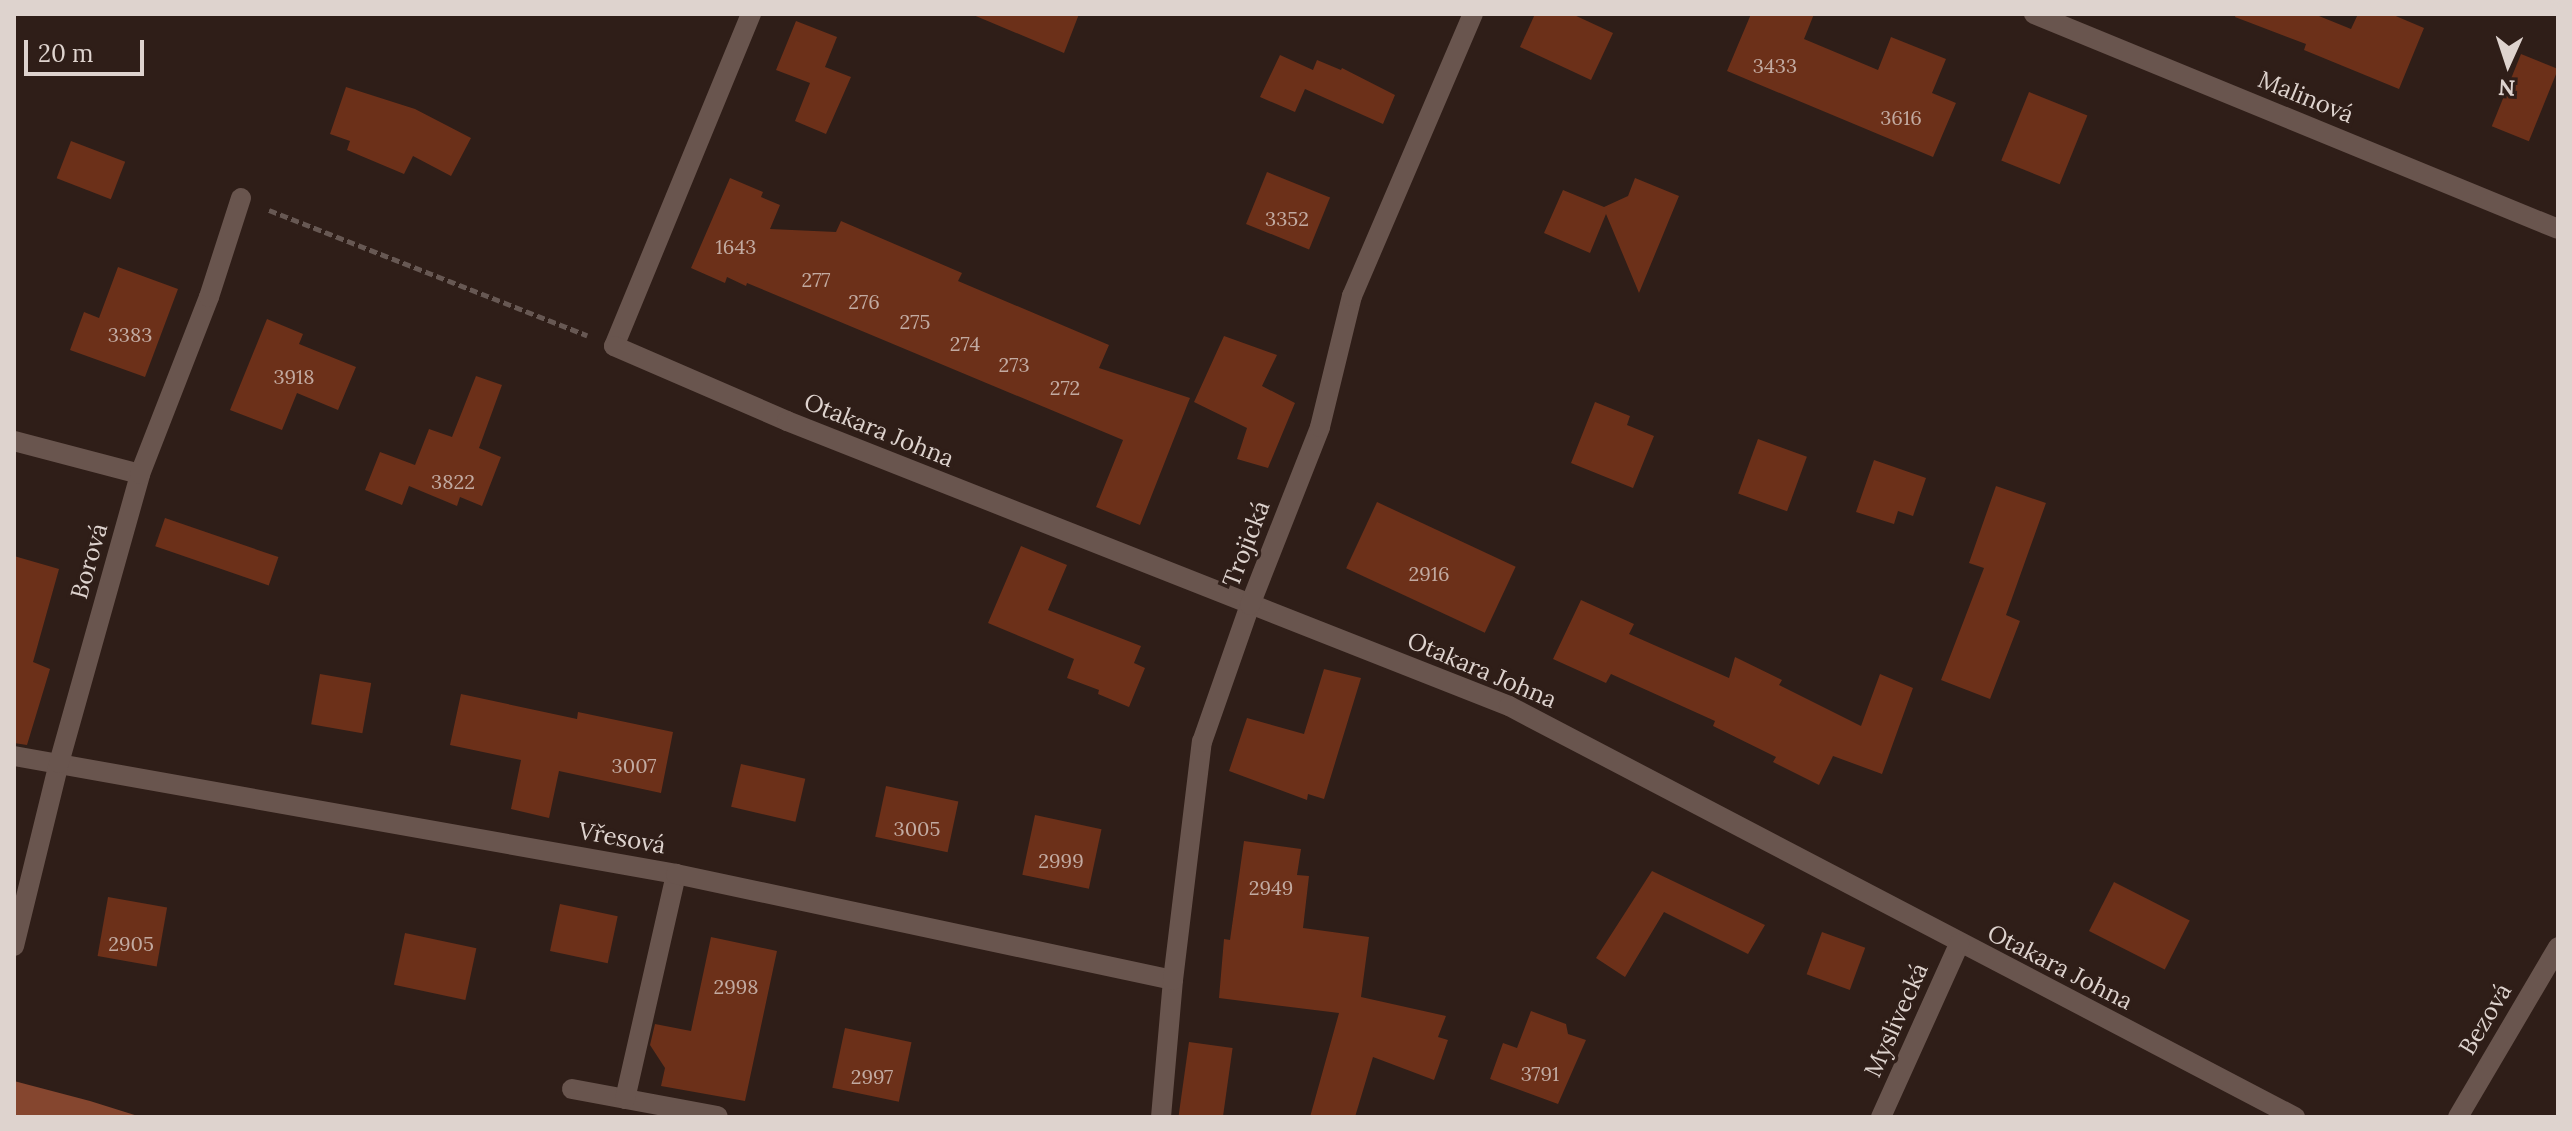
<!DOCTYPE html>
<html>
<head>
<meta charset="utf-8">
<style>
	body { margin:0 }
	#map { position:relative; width:2572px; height:1131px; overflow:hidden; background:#2f1e18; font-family:Lora,serif }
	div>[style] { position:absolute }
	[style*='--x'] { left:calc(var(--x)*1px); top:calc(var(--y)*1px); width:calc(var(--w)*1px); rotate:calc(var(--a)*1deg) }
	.forest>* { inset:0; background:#85462f }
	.building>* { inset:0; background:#6c3019; transform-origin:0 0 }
	.path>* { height:5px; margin-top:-2.5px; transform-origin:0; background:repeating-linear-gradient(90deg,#675853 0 8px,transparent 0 12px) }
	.lane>* { height:20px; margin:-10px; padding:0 10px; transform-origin:10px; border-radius:10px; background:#69554e }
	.street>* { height:20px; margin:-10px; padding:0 10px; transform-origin:10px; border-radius:10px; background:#69554e }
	span { translate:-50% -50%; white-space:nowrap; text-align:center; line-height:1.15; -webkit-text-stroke:7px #2f1e18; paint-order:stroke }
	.number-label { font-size:20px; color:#c2aaa1 }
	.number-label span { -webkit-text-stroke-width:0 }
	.street-label { font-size:24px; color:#ded3ce }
	.frame { position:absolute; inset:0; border:16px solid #ded3ce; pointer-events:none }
	.north { position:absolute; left:2468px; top:24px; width:80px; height:80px; -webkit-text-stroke:6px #2f1e18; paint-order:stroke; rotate:183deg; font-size:22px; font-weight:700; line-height:32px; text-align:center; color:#ded3ce }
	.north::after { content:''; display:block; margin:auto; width:28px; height:36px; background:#ded3ce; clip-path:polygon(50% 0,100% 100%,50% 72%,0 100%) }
	.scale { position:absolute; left:24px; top:40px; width:120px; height:36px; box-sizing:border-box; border:4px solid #ded3ce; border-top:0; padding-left:10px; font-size:24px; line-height:28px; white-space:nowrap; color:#ded3ce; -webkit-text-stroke:6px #2f1e18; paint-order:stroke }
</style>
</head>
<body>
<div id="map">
	<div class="forest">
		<div style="clip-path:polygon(14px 1081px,90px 1101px,141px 1117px,14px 1117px)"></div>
	</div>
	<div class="building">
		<div style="clip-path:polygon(971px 14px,1079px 14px,1064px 53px)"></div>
		<div style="clip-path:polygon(1535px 14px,1572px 14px,1613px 33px,1591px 80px,1520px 47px)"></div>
		<div style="clip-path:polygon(1751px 14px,1814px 14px,1804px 39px,1878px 70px,1891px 37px,1946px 59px,1932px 93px,1956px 103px,1933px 157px,1727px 71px)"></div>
		<div style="clip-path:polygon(2236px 14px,2314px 14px,2351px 29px,2358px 14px,2391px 14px,2424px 28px,2399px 89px,2304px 50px,2306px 44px,2235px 17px)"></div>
		<div style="clip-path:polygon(796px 21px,837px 37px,825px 67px,851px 77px,826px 134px,795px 121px,810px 83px,776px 70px)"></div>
		<div style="left:2521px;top:54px;width:40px;height:78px;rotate:22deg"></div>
		<div style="clip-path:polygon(1280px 55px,1313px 70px,1317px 60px,1341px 70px,1342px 68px,1395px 95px,1383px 124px,1305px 89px,1295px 112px,1260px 97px)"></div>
		<div style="clip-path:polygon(346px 87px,415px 109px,471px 138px,451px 176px,413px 156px,404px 174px,347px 150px,350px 141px,330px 134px)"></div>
		<div style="left:2029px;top:92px;width:63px;height:74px;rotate:22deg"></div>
		<div style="left:71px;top:141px;width:58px;height:40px;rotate:21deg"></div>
		<div style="left:1267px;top:172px;width:68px;height:56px;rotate:22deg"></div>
		<div style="clip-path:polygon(730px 178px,763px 192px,761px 197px,780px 205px,770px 229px,836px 232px,841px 221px,962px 273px,958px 281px,1109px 345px,1099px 368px,1190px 398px,1140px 525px,1096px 507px,1123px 440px,747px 283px,746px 286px,727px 277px,725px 283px,691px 268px)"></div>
		<div style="clip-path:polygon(1635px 178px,1679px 196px,1639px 293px,1606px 214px,1590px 253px,1544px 233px,1563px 190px,1604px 207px,1628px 196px)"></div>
		<div style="clip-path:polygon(118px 267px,178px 289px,145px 377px,70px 350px,84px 312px,99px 318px)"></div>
		<div style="clip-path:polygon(267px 319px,303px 334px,299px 344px,356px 367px,338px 410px,297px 393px,282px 430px,230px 410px)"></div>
		<div style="clip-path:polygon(1224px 336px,1277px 355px,1262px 386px,1295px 403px,1268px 468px,1237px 459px,1247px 428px,1194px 402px)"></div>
		<div style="clip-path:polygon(476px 376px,502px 385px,479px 448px,501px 457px,482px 506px,460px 497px,457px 506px,409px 486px,402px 505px,365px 490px,380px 452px,415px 465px,429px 429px,452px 437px)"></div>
		<div style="clip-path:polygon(1595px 402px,1630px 416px,1627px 425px,1654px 436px,1633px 488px,1571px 463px)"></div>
		<div style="left:1758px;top:439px;width:52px;height:58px;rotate:20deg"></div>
		<div style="clip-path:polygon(1874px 460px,1926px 478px,1913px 516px,1898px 511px,1894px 524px,1856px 512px)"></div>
		<div style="clip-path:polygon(1996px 486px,2046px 503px,2006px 615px,2020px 621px,1990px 699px,1941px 680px,1984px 568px,1969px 563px)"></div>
		<div style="left:1377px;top:502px;width:153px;height:73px;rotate:25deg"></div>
		<div style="left:165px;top:518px;width:120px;height:30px;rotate:19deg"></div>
		<div style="clip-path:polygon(1021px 546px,1067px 565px,1048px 610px,1141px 646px,1134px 663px,1145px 668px,1129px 707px,1098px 694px,1099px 690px,1067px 678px,1074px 659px,988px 623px)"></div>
		<div style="clip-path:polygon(14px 556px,59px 569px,33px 662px,50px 669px,27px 745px,14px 743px)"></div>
		<div style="clip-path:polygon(1581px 600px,1634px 624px,1629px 634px,1729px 678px,1735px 657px,1782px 680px,1779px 685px,1861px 726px,1880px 674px,1913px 688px,1882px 774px,1833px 756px,1819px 785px,1773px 762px,1776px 757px,1713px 726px,1715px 721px,1611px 674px,1606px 683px,1553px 659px)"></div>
		<div style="clip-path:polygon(1324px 669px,1361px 678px,1324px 799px,1308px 794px,1307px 800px,1229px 771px,1247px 718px,1304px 734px)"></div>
		<div style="left:320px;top:674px;width:52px;height:51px;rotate:10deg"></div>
		<div style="clip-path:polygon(461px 694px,577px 719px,578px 712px,673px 732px,661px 793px,559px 771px,549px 818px,511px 809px,521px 760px,450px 745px)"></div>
		<div style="left:741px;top:764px;width:66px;height:44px;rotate:13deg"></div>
		<div style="left:886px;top:786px;width:74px;height:52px;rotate:12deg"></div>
		<div style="left:1035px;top:815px;width:68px;height:61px;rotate:12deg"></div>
		<div style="clip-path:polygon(1244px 841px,1301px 849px,1297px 875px,1309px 876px,1303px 928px,1369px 937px,1361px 997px,1446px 1016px,1438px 1037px,1448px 1040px,1434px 1080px,1373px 1057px,1355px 1117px,1310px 1117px,1339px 1013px,1219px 998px,1224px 939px,1230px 940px)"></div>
		<div style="clip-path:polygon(1652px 871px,1765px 925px,1748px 954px,1664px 912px,1625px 977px,1596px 958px)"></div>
		<div style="left:2114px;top:882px;width:85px;height:55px;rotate:27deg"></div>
		<div style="left:108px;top:897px;width:60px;height:60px;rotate:10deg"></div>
		<div style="left:560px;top:904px;width:59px;height:48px;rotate:12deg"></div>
		<div style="left:1822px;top:932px;width:46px;height:45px;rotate:20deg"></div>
		<div style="left:405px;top:933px;width:73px;height:53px;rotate:12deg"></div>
		<div style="clip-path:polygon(711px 937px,777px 951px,745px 1101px,661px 1086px,665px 1068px,650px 1045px,655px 1024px,691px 1031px)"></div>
		<div style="clip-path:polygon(1531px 1011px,1566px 1024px,1568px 1034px,1586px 1040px,1558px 1104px,1490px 1079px,1503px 1043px,1517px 1048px)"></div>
		<div style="left:845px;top:1028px;width:68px;height:61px;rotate:12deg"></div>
		<div style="left:1189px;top:1042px;width:44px;height:75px;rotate:8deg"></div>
	</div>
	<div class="path">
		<div style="--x:269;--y:210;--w:342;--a:21.5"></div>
	</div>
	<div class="lane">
		<div style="--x:572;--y:1089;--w:148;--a:10.5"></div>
		<div style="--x:625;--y:1099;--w:231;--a:-77.2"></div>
	</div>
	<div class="street">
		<div style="--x:751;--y:14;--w:359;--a:112.4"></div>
		<div style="--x:614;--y:346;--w:189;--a:23.4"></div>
		<div style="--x:787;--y:421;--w:776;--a:21.54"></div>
		<div style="--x:1509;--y:706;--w:887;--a:27.61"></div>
		<div style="--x:2034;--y:14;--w:566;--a:22.31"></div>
		<div style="--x:14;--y:441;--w:130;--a:14.7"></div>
		<div style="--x:14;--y:756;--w:672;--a:10.11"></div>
		<div style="--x:676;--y:874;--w:508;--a:12.04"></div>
		<div style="--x:14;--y:946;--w:188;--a:-76.2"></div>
		<div style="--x:59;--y:763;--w:300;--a:-74.3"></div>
		<div style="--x:140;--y:474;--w:190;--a:-68.7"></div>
		<div style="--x:209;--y:297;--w:104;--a:-72.1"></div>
		<div style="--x:1161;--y:1117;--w:138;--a:-85"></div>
		<div style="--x:1173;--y:980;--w:240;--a:-83.1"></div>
		<div style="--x:1202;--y:742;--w:145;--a:-70.7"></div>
		<div style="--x:1250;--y:605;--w:191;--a:-68.5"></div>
		<div style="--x:1320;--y:427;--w:135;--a:-76.3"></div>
		<div style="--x:1352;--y:296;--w:307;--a:-66.8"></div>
		<div style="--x:1881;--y:1117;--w:190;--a:-65.7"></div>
		<div style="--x:2458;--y:1117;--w:197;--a:-59.5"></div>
	</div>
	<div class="number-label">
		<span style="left:1775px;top:65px">3433</span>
		<span style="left:1901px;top:117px">3616</span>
		<span style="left:1287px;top:218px">3352</span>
		<span style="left:736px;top:246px">1643</span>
		<span style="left:816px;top:279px">277</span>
		<span style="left:864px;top:301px">276</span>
		<span style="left:915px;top:321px">275</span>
		<span style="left:130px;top:334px">3383</span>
		<span style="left:965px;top:343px">274</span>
		<span style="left:1014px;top:364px">273</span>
		<span style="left:294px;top:376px">3918</span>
		<span style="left:1065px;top:387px">272</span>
		<span style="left:453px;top:481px">3822</span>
		<span style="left:1429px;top:573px">2916</span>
		<span style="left:634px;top:765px">3007</span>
		<span style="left:917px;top:828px">3005</span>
		<span style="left:1061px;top:860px">2999</span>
		<span style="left:1271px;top:887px">2949</span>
		<span style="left:131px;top:943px">2905</span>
		<span style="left:736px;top:986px">2998</span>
		<span style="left:1540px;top:1073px">3791</span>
		<span style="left:872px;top:1076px">2997</span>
	</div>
	<div class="street-label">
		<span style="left:2306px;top:97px;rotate:22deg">Malinová</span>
		<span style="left:879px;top:430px;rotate:22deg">Otakara Johna</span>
		<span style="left:1246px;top:544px;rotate:-69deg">Trojická</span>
		<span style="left:89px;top:561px;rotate:-74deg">Borová</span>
		<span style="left:1482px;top:670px;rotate:23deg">Otakara Johna</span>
		<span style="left:622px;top:838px;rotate:10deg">Vřesová</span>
		<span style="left:2060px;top:967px;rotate:27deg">Otakara Johna</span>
		<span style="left:2485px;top:1019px;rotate:-59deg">Bezová</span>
		<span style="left:1896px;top:1020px;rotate:-66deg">Myslivecká</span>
	</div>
	<div class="frame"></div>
	<div class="north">N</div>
	<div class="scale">20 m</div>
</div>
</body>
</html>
